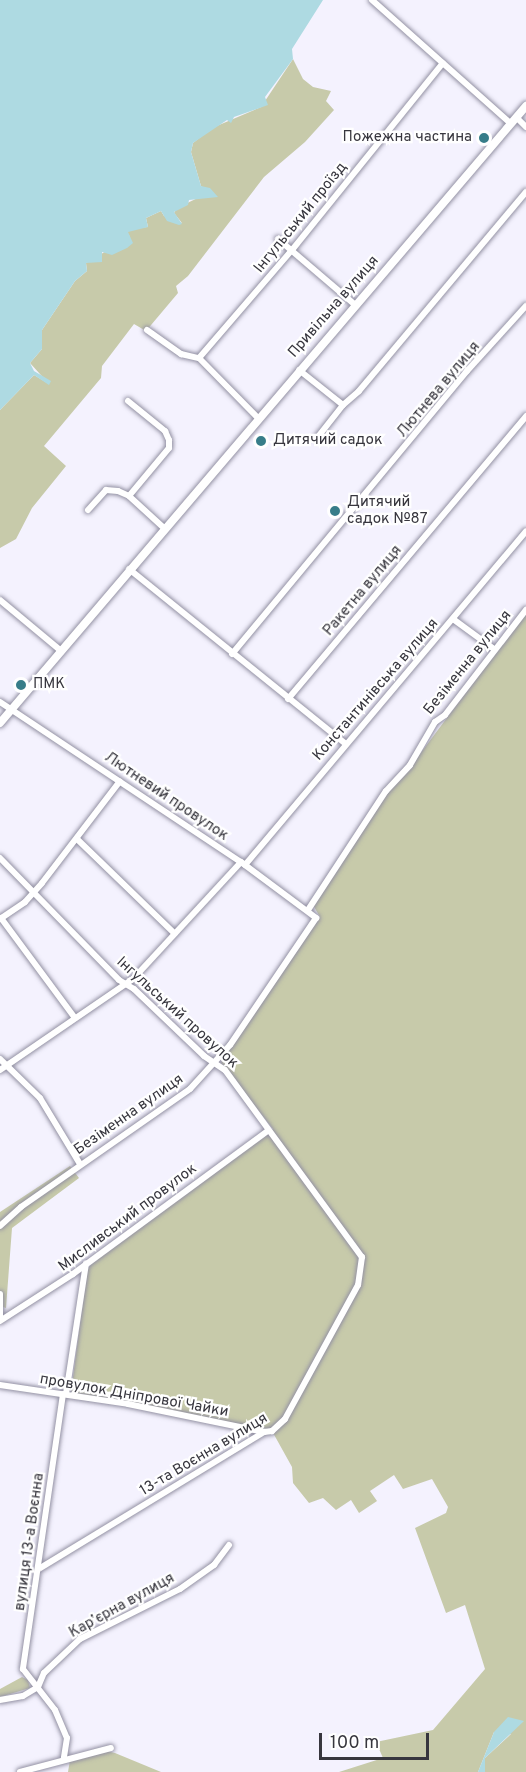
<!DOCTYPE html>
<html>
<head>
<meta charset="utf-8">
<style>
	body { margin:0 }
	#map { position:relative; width:526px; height:1772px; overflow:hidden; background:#f4f2fe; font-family:Overpass,sans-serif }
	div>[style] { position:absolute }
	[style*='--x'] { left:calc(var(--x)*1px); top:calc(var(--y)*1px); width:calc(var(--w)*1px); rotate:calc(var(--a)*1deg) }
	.green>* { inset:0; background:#c7caaa }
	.water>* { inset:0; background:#aedae2 }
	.roads { filter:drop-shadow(0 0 2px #9391a3) drop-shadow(0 0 2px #9391a3) }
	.street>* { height:6px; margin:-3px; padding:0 3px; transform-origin:3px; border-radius:3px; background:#fff }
	.secondary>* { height:8px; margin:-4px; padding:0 4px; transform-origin:4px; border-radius:4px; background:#fff }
	.dots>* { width:16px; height:16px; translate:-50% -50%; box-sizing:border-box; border:3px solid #fff; border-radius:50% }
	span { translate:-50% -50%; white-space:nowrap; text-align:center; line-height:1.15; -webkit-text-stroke:4.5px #fff; paint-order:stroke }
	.poi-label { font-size:15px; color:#37363e }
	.right { translate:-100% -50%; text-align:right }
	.left { translate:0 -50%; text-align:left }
	.street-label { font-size:15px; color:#37363e }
	.scale { position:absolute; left:319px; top:1733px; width:110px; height:27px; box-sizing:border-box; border:3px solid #37363e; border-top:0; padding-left:8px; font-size:18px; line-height:21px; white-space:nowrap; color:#37363e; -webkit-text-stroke:4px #fff; paint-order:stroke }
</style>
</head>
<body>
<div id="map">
	<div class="green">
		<div style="clip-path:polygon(293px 59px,303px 79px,313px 87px,331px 91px,326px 101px,334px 110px,305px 142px,264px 177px,188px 276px,176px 286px,178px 293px,146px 331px,134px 324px,102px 366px,101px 378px,44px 446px,66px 466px,32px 508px,16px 539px,0 548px,0 410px,34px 375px,49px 384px,30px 363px,42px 349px,42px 330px,75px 281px,87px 271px,86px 263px,130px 237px,127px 232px,133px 228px,148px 227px,146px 218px,161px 211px,164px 216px,182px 223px,174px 213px,177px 208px,210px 192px,201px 186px,191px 152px,193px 143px,212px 128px,261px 107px)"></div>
		<div style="clip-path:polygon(526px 612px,526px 1772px,485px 1772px,485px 1758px,511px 1734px,494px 1732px,478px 1772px,339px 1772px,383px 1758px,376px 1742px,433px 1730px,485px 1669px,465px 1605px,446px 1613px,415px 1528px,446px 1513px,448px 1507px,432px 1479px,403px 1489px,394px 1475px,370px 1491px,377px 1501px,359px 1513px,351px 1500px,336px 1510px,323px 1498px,309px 1503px,293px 1483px,292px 1467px,272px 1431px,71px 1392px,87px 1271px,93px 1261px,273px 1129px,221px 1063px,223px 1058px,320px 917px,313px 905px,386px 792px,411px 766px)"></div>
		<div style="clip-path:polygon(70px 1166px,79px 1178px,12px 1228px,6px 1308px,0 1306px,0 1212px)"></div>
		<div style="clip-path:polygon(22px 1677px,28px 1680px,30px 1688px,0 1697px,0 1689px)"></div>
		<div style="clip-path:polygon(106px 1751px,115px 1753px,161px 1772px,68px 1772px,70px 1760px)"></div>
	</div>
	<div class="water">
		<div style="clip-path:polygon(0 0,323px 0,292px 49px,293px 59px,265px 97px,268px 105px,234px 117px,231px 123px,227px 120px,193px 143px,191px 152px,201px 186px,210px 188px,218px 197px,189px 200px,188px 205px,174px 212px,182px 224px,179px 225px,167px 221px,161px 211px,146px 218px,148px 227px,128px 232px,133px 243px,127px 248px,112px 255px,102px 252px,102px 262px,86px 263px,87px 271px,75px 281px,42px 330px,42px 349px,30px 363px,34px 371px,51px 381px,49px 385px,34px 375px,0 410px)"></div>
		<div style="clip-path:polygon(508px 1717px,524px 1721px,485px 1758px,485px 1772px,478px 1772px,494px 1732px)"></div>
	</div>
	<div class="roads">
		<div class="street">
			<div style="--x:372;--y:0;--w:185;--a:41.7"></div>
			<div style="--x:517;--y:118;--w:13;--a:45"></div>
			<div style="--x:278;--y:239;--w:100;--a:40.5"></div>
			<div style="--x:147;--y:330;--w:42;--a:35.2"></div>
			<div style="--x:181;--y:354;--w:18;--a:13"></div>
			<div style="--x:199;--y:358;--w:84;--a:45.5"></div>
			<div style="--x:199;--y:358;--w:143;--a:-49.3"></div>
			<div style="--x:292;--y:250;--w:240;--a:-51.1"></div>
			<div style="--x:299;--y:370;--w:56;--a:38.5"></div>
			<div style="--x:343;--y:405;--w:21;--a:-41"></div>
			<div style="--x:359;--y:391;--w:260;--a:-50"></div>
			<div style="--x:128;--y:401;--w:48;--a:39"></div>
			<div style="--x:165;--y:431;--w:10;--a:66"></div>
			<div style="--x:169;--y:440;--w:8;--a:90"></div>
			<div style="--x:169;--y:448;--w:62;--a:129.8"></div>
			<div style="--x:317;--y:438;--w:42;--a:-51.8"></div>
			<div style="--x:88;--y:510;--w:27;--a:-48"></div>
			<div style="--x:106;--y:490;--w:12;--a:5"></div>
			<div style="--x:118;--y:491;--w:12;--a:24"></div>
			<div style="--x:129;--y:496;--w:47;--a:42.4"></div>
			<div style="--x:129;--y:569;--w:277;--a:38.9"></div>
			<div style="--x:0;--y:600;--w:78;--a:39.8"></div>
			<div style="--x:453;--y:619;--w:51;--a:36.2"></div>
			<div style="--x:232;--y:654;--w:368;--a:-50.3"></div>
			<div style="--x:467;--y:371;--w:88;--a:-47.8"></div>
			<div style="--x:288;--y:699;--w:370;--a:-49.9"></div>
			<div style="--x:0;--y:702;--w:289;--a:33.6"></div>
			<div style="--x:241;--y:862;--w:94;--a:36.7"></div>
			<div style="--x:316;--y:918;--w:153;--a:124.1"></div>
			<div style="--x:230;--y:1045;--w:59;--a:132.3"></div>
			<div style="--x:190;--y:1089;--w:206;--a:145.1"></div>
			<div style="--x:21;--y:1207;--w:28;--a:138"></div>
			<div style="--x:77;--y:839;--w:136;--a:44.1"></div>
			<div style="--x:0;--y:858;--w:170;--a:45.7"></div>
			<div style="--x:119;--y:980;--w:17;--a:31"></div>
			<div style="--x:134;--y:989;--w:97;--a:43.7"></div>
			<div style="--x:204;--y:1056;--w:25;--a:34"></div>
			<div style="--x:225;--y:1070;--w:232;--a:53.8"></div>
			<div style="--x:362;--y:1257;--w:28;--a:98"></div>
			<div style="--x:358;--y:1285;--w:153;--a:118.6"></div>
			<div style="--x:285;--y:1419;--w:18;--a:137"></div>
			<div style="--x:272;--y:1431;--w:8;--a:173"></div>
			<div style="--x:264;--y:1432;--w:262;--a:148.7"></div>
			<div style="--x:245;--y:865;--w:436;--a:-49.9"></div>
			<div style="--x:308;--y:910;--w:142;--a:-56.8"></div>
			<div style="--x:386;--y:791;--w:35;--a:-47"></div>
			<div style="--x:410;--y:765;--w:50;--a:-59.8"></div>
			<div style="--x:435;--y:722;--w:12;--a:-35"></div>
			<div style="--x:445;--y:715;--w:133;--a:-52.4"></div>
			<div style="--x:1;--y:918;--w:124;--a:53.5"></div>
			<div style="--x:0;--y:919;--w:30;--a:-34"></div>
			<div style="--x:25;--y:902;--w:25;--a:-48"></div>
			<div style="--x:42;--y:883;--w:128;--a:-52.6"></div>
			<div style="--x:0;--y:1059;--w:56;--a:44.3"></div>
			<div style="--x:40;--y:1098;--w:77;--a:58.8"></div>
			<div style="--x:0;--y:1070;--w:161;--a:-34.4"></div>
			<div style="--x:133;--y:979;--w:159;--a:-47.3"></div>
			<div style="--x:0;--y:1294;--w:24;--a:90"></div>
			<div style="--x:0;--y:1321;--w:87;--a:-32.8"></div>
			<div style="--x:73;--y:1274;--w:242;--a:-36.3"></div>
			<div style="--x:0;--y:1385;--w:129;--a:8.4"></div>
			<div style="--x:128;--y:1404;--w:139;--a:11.6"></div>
			<div style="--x:63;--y:1394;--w:278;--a:98.3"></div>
			<div style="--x:23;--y:1669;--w:52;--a:52"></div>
			<div style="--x:55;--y:1710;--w:30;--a:67"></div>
			<div style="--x:67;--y:1738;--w:20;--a:99"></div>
			<div style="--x:66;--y:1394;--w:132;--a:-81.3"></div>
			<div style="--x:38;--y:1687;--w:15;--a:-67"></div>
			<div style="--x:44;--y:1673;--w:50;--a:-43.4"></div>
			<div style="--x:80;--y:1639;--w:112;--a:-26.6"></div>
			<div style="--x:180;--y:1589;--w:42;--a:-35.2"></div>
			<div style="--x:214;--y:1565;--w:25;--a:-53"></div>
			<div style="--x:0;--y:1700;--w:23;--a:-10"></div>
			<div style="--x:23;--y:1696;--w:17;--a:-31"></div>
			<div style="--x:20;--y:1772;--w:94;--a:-14.8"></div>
		</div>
		<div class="secondary">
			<div style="--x:0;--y:723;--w:811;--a:-49.55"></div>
		</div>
	</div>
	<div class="dots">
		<div style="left:484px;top:138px;background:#377d89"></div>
		<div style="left:261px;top:441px;background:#377d89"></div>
		<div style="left:335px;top:511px;background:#377d89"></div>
		<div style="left:21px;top:685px;background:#377d89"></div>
	</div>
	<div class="poi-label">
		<span class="right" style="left:472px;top:138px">Пожежна частина</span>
		<span class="left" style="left:273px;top:441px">Дитячий садок</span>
		<span class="left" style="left:347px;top:511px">Дитячий<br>садок №87</span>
		<span class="left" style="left:33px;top:685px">ПМК</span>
	</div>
	<div class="street-label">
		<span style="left:301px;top:218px;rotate:-51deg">Інгульський проїзд</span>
		<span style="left:334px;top:307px;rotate:-49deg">Привільна вулиця</span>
		<span style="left:439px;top:390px;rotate:-50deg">Лютнева вулиця</span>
		<span style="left:363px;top:591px;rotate:-50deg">Ракетна вулиця</span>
		<span style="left:468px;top:663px;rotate:-51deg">Безіменна вулиця</span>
		<span style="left:376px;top:690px;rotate:-49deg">Константинівська вулиця</span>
		<span style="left:166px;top:797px;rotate:34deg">Лютневий провулок</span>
		<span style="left:177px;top:1013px;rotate:42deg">Інгульський провулок</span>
		<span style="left:129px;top:1115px;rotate:-35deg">Безіменна вулиця</span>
		<span style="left:128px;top:1218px;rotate:-37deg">Мисливський провулок</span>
		<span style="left:134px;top:1396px;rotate:10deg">провулок Дніпрової Чайки</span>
		<span style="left:204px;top:1455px;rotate:-31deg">13-та Воєнна вулиця</span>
		<span style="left:30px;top:1542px;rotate:-82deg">вулиця 13-а Воєнна</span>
		<span style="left:122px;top:1606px;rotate:-29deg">Карʼєрна вулиця</span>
	</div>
	<div class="scale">100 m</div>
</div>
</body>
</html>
